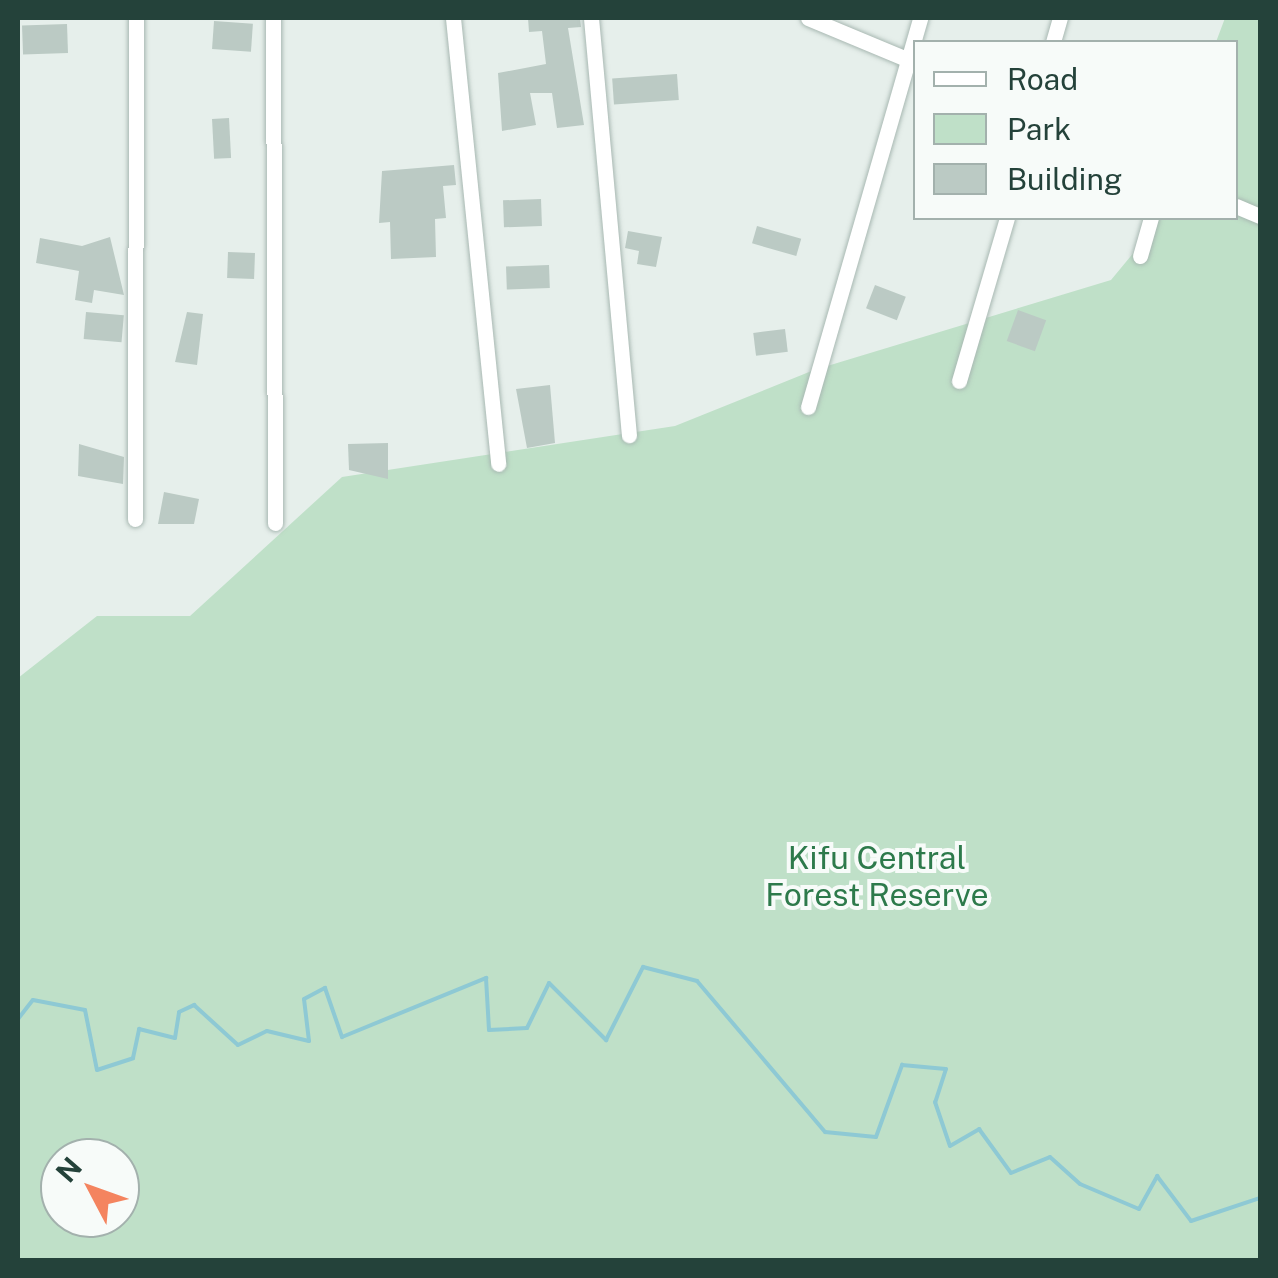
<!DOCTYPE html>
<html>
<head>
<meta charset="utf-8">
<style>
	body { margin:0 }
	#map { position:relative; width:1278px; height:1278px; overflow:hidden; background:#e6efeb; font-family:"Public Sans",sans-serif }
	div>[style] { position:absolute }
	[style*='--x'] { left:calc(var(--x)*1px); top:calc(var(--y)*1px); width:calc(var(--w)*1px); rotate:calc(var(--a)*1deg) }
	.green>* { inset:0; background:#bfe0c8 }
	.stream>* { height:4px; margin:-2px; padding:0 2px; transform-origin:2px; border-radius:2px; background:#8ec9d4 }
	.building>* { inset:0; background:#bbcac4; transform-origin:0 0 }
	.roads { filter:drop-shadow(0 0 2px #a8b8b2) drop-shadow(0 0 2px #a8b8b2) }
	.street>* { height:15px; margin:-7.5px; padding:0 7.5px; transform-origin:7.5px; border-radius:7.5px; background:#fff }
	span { translate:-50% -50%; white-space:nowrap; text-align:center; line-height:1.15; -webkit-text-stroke:8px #f7fbf9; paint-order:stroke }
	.park-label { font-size:32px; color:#2d7a4b }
	.frame { position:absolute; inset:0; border:20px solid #24423a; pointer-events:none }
	.legend { position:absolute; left:913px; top:40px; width:325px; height:180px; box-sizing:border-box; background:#f7fbf9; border:2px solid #a3b1ad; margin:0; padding:12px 18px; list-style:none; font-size:30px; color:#24423a }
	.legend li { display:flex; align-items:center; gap:20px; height:50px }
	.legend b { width:50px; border:2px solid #a3b1ad }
	.north { position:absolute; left:40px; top:1138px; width:100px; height:100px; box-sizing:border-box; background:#f7fbf9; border:2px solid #a3b1ad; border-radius:50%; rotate:311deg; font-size:28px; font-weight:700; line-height:40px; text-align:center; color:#24423a }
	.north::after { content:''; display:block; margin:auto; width:35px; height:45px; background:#f4845f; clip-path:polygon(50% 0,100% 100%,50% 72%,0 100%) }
</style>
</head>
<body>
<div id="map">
	<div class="green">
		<div style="clip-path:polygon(evenodd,1225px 18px,1260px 18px,1260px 1260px,18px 1260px,18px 678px,97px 616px,190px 616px,342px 477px,675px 426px,814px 370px,1111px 280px,1135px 251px,1148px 218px,1236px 218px,1236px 42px,1216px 42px,1225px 18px,60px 1158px,120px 1158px,120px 1218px,60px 1218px,60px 1158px)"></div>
	</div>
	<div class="stream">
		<div style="--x:18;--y:1019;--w:24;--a:-52"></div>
		<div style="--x:33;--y:1000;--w:53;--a:10.9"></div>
		<div style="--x:85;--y:1010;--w:61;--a:78.7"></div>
		<div style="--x:97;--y:1070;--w:38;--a:-18"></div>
		<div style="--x:133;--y:1058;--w:30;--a:-78"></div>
		<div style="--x:139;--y:1029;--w:37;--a:14"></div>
		<div style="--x:175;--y:1038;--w:26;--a:-81"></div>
		<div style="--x:179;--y:1012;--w:17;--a:-25"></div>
		<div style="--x:194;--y:1005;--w:59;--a:42.3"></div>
		<div style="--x:238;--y:1045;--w:32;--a:-26"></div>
		<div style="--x:267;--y:1031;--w:43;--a:13.4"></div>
		<div style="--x:309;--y:1041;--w:42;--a:-96.8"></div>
		<div style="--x:304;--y:999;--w:24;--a:-28"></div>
		<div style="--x:325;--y:988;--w:52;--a:70.9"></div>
		<div style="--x:342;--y:1037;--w:156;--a:-22.3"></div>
		<div style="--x:486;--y:978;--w:52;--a:86.7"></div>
		<div style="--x:489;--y:1030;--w:38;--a:-3"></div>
		<div style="--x:527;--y:1028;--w:50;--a:-63.9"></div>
		<div style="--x:549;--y:983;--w:81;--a:45"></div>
		<div style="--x:606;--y:1040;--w:82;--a:-63.1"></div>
		<div style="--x:643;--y:967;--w:56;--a:14.5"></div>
		<div style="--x:697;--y:981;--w:198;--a:49.7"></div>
		<div style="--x:825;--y:1132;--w:51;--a:5.6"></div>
		<div style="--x:876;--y:1137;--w:77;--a:-70.1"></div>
		<div style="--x:902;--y:1065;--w:44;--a:5.2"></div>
		<div style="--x:946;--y:1069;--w:35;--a:108"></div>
		<div style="--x:935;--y:1102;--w:46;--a:71.2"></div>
		<div style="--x:950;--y:1146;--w:34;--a:-30"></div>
		<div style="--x:979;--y:1129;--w:54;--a:54"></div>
		<div style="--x:1011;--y:1173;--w:42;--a:-22.3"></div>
		<div style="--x:1050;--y:1157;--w:40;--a:42"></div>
		<div style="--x:1080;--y:1184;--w:64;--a:23"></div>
		<div style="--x:1139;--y:1209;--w:38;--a:-61"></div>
		<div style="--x:1157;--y:1176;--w:56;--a:52.9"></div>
		<div style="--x:1191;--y:1221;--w:73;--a:-18.4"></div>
	</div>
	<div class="building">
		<div style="clip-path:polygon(528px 18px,580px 18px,581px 27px,568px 28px,584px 125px,557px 128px,552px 93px,530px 93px,536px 125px,502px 131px,498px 73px,546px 64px,542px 31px,529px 32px)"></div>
		<div style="left:214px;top:21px;width:39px;height:28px;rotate:4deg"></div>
		<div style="left:67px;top:24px;width:29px;height:45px;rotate:88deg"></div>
		<div style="left:677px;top:74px;width:26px;height:65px;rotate:86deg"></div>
		<div style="left:229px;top:118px;width:40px;height:17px;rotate:87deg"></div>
		<div style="clip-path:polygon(454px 165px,456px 185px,443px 186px,446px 218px,435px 219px,436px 257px,391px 259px,390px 222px,379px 223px,382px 171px)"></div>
		<div style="left:541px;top:199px;width:27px;height:38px;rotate:88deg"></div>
		<div style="left:757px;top:226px;width:46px;height:18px;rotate:16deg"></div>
		<div style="clip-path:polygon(628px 231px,662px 237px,656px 267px,637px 264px,639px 251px,625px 248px)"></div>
		<div style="clip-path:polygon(110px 237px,124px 295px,94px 290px,92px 303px,75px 300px,79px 271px,36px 263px,40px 238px,82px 246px)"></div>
		<div style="left:228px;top:252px;width:27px;height:26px;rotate:2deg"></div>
		<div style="left:549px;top:265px;width:23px;height:43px;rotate:88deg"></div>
		<div style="left:875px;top:285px;width:33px;height:25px;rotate:21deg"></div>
		<div style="left:1018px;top:310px;width:30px;height:33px;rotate:20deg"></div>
		<div style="left:86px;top:312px;width:38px;height:27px;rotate:5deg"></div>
		<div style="clip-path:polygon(187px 312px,203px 314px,197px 365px,175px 362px)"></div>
		<div style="left:785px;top:329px;width:23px;height:32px;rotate:83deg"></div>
		<div style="clip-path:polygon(550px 385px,555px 443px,527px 448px,516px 389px)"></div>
		<div style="clip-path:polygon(388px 443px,388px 479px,349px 470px,348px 444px)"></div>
		<div style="clip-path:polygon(79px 444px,124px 457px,123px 484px,78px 476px)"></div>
		<div style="clip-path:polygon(164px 492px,199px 499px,194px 524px,158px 524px)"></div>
	</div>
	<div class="roads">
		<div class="street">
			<div style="--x:273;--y:18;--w:505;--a:89.77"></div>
			<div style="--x:453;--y:18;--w:448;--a:84.2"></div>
			<div style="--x:591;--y:18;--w:419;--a:84.8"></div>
			<div style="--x:808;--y:18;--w:117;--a:22.6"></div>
			<div style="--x:1053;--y:42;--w:25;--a:-74"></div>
			<div style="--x:1236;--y:206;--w:26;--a:23"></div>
			<div style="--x:1140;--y:256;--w:40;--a:-74"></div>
			<div style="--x:959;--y:381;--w:170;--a:-73.6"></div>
			<div style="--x:808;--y:407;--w:405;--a:-73.9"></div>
			<div style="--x:135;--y:519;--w:501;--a:-89.89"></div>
		</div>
	</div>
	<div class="park-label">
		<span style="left:877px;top:877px">Kifu Central<br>Forest Reserve</span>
	</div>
	<div class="frame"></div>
	<ul class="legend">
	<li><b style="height:12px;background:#fff"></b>Road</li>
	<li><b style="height:28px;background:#bfe0c8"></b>Park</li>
	<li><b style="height:28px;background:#bbcac4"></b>Building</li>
	</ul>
	<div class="north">N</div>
</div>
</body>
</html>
